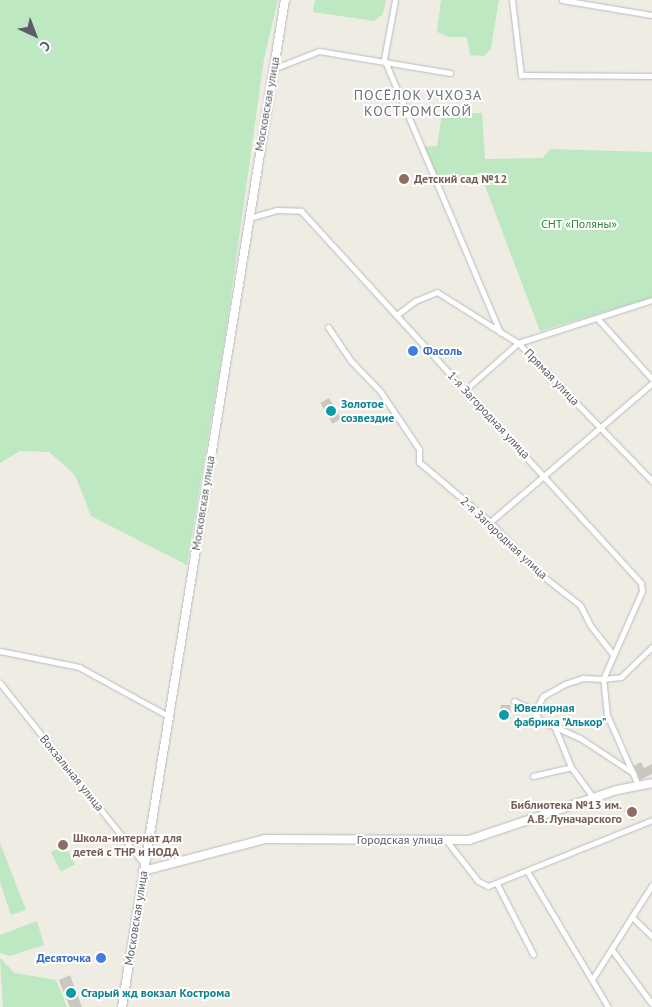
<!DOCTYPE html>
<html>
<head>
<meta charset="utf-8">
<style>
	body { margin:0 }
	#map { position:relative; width:652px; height:1007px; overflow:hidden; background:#efede3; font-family:"PT Sans",sans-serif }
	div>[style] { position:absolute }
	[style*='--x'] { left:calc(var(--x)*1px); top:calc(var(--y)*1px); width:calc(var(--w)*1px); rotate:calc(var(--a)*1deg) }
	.green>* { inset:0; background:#bee8c1; transform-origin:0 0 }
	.building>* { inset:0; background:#cac7c0; transform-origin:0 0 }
	.roads { filter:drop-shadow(0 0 1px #b8bbc0) drop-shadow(0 0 1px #b8bbc0) }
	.street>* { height:5px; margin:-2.5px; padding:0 2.5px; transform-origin:2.5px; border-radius:2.5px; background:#fff }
	.secondary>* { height:8px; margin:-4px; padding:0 4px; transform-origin:4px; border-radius:4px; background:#fff }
	.dots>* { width:14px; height:14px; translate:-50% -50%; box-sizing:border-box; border:2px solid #fff; border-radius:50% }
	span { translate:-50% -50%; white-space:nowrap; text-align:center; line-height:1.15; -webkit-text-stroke:4px #fff; paint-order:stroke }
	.street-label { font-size:12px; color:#5b5f65 }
	.education-label { font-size:12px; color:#785e54; font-weight:700 }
	.left { translate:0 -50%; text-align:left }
	.right { translate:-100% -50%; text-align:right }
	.park-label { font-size:12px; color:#30873b }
	.shop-label { font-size:12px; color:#366cbe; font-weight:700 }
	.culture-label { font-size:12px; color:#0d838f; font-weight:700 }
	.neighbourhood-label { font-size:14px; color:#6c7177; letter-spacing:1px }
	.north { position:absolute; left:10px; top:10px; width:50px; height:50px; -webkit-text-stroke:4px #fff; paint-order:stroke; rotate:137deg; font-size:14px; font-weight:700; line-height:20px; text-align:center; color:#5b5f65 }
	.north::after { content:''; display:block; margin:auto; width:18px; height:22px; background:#5b5f65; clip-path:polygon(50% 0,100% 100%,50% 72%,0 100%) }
</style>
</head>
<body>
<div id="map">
	<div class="green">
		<div style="clip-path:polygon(0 0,278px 0,264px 59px,227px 324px,187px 565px,91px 516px,75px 475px,49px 452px,20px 451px,0 463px)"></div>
		<div style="clip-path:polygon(315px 0,386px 0,383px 14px,374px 21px,313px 12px)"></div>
		<div style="clip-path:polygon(441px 0,499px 0,491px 48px,485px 56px,470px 55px,467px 37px,449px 37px,437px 32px)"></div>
		<div style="clip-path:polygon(482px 113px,485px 159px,543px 158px,550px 149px,652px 152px,652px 298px,540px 331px,480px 173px,441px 184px,424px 147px,437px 146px,442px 114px)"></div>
		<div style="clip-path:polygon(0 843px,26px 910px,11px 915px,0 882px)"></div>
		<div style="left:65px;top:845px;width:22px;height:16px;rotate:63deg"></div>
		<div style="clip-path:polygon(37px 921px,44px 945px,10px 956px,0 953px,0 935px)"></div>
		<div style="clip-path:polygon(0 958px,15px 973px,56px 980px,67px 1007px,3px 1007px)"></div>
	</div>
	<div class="building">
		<div style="left:329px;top:398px;width:24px;height:10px;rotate:60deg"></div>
		<div style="clip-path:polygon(501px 705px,510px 705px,511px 719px,498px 719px)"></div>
		<div style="clip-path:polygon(641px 762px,644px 768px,652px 764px,652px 774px,640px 780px,634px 766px)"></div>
		<div style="left:631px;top:805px;width:13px;height:9px;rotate:51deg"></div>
		<div style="clip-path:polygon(70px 975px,78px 997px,82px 1007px,70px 1007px,62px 988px,59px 980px)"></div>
	</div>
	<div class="roads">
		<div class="street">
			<div style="--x:395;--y:0;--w:60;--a:100.6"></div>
			<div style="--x:384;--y:59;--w:297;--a:67"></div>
			<div style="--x:512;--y:0;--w:76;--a:83.2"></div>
			<div style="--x:521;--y:75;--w:131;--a:0.4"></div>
			<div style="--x:562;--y:0;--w:91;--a:9.5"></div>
			<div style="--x:273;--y:69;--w:49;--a:-21.4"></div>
			<div style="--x:319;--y:51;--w:133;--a:9.5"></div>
			<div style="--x:249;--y:218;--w:29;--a:-16"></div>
			<div style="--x:277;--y:210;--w:24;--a:2"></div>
			<div style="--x:301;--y:211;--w:504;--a:47.57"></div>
			<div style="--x:641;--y:583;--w:8;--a:83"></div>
			<div style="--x:642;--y:591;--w:96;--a:113.9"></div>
			<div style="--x:603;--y:679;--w:20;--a:-177"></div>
			<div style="--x:583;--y:678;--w:19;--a:162"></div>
			<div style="--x:565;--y:684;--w:25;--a:151"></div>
			<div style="--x:543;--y:696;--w:17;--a:118"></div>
			<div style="--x:398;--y:314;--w:21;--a:-37"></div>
			<div style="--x:415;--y:301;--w:24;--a:-22"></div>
			<div style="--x:437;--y:292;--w:96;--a:32.2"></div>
			<div style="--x:518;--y:343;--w:192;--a:45.8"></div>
			<div style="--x:597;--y:318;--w:82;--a:48"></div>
			<div style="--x:328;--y:327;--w:40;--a:56"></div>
			<div style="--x:350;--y:360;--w:43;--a:45.9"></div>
			<div style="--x:380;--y:391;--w:70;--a:56.1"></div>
			<div style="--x:419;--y:449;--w:13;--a:90"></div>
			<div style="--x:419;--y:462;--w:93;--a:40.2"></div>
			<div style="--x:490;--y:522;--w:66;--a:46.8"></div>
			<div style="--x:535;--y:570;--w:57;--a:37.9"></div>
			<div style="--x:580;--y:605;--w:22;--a:63"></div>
			<div style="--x:590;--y:625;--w:36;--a:52"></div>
			<div style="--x:466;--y:389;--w:69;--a:-41.5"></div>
			<div style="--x:518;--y:343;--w:141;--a:-17.8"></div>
			<div style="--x:490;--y:522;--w:213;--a:-40.6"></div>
			<div style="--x:0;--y:651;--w:81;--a:11.4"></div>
			<div style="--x:79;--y:667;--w:102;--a:28.8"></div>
			<div style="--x:0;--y:683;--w:231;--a:51.5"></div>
			<div style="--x:514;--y:701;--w:23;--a:25"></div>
			<div style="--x:535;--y:711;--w:10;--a:66"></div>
			<div style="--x:539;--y:720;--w:45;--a:23.7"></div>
			<div style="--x:580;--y:738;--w:64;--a:33.4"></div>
			<div style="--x:555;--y:728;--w:42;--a:67.7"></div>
			<div style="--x:571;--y:767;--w:39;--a:54"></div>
			<div style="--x:533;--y:776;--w:39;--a:-13"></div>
			<div style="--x:638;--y:785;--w:77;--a:-113.9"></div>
			<div style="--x:607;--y:715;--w:36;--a:-96"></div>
			<div style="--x:603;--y:679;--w:18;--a:-6"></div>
			<div style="--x:621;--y:677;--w:43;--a:-44.1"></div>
			<div style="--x:446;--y:840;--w:52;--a:52"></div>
			<div style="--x:478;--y:881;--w:11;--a:27"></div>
			<div style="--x:488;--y:886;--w:177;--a:-21.9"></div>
			<div style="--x:527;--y:871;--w:158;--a:59.2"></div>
			<div style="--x:497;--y:884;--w:79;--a:62.8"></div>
			<div style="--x:632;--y:917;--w:28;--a:44"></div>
			<div style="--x:612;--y:950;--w:67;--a:53.5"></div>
			<div style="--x:593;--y:978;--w:110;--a:-57.6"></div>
		</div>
		<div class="secondary">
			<div style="--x:143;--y:871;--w:126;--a:-14.7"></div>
			<div style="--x:265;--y:839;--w:204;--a:0.3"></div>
			<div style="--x:469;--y:840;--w:156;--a:-18.7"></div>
			<div style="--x:617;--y:790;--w:36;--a:-11"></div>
			<div style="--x:122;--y:1007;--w:1020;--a:-80.81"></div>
		</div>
	</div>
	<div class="dots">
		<div style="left:404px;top:179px;background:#8d6e63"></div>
		<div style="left:413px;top:351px;background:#3f7fe0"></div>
		<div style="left:331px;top:411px;background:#0f9aa8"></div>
		<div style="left:504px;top:715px;background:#0f9aa8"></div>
		<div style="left:632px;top:812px;background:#8d6e63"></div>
		<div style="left:63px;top:845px;background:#8d6e63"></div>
		<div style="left:101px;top:958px;background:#3f7fe0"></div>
		<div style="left:71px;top:993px;background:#0f9aa8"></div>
	</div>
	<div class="street-label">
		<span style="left:267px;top:104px;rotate:-80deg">Московская улица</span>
		<span style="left:552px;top:377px;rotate:46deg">Прямая улица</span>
		<span style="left:489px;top:415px;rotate:47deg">1-я Загородная улица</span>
		<span style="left:203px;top:503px;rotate:-81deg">Московская улица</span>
		<span style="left:504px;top:538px;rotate:43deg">2-я Загородная улица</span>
		<span style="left:72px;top:773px;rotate:51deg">Вокзальная улица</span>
		<span style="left:400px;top:840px">Городская улица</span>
		<span style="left:136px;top:918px;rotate:-81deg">Московская улица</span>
	</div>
	<div class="education-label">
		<span class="left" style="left:414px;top:179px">Детский сад №12</span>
		<span class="right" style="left:622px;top:812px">Библиотека №13 им.<br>А.В. Луначарского</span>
		<span class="left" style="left:73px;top:845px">Школа-интернат для<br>детей с ТНР и НОДА</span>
	</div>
	<div class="park-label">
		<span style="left:579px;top:224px">СНТ «Поляны»</span>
	</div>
	<div class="shop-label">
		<span class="left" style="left:423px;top:351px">Фасоль</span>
		<span class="right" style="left:91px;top:958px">Десяточка</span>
	</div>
	<div class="culture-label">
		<span class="left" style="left:341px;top:411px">Золотое<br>созвездие</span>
		<span class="left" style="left:514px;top:715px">Ювелирная<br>фабрика "Алькор"</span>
		<span class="left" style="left:81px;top:993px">Старый жд вокзал Кострома</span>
	</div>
	<div class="neighbourhood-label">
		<span style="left:418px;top:103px">ПОСЁЛОК УЧХОЗА<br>КОСТРОМСКОЙ</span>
	</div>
	<div class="north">С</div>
</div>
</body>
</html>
